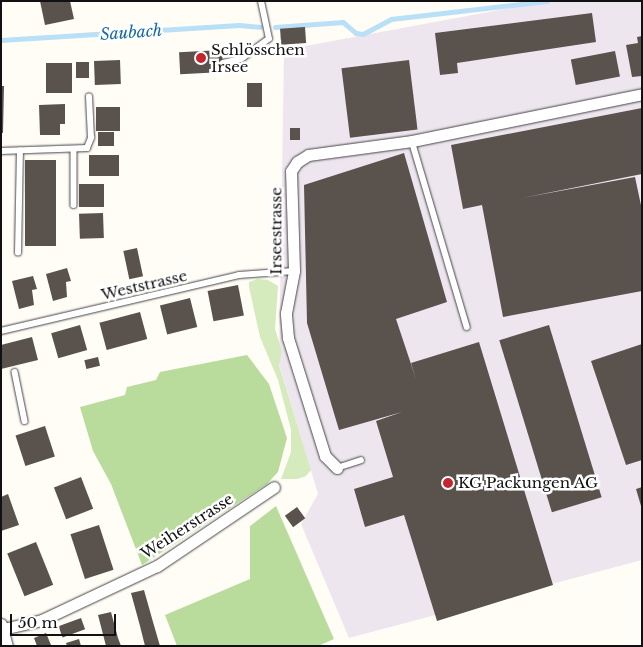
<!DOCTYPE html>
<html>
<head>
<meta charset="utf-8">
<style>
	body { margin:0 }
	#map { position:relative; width:643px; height:647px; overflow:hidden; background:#fffdf5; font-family:"Libre Baskerville",serif }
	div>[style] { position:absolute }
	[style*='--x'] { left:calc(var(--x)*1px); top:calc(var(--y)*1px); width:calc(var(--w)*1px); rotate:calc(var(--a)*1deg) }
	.industrial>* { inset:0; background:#eee6ef }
	.green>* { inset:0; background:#d5ebbd }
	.forest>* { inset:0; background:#b9dc9c }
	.stream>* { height:4.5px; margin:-2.25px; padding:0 2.25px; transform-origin:2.25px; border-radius:2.25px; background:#b9e0f7 }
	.building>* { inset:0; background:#5a524d; transform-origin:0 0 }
	.roads { filter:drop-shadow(0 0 1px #444) drop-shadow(0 0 1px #444) }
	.service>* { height:5.5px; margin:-2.75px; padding:0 2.75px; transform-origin:2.75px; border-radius:2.75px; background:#fff }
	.minor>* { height:11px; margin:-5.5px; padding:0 5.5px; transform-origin:5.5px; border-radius:5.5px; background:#fff }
	.dots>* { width:14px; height:14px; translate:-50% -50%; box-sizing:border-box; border:2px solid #fff; border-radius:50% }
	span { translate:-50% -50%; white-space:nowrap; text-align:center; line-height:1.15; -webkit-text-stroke:5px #fff; paint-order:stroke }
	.poi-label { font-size:15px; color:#111 }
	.left { translate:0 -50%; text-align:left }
	.street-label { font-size:15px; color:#111 }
	.water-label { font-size:16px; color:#1768a6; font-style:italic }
	.frame { position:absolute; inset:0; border:2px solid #111; pointer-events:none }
	.scale { position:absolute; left:10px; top:614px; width:106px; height:22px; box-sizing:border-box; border:2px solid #111; border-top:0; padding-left:6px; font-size:15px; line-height:18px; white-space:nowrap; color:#111; -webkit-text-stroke:4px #fff; paint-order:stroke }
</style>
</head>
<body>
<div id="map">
	<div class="industrial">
		<div style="clip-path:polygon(548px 1px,642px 1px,642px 560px,349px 638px,301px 524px,318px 494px,279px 364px,284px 50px)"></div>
	</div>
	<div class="green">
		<div style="clip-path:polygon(257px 279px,268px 280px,278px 286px,275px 329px,282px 351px,279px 365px,311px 470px,306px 476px,297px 479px,281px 479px,291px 452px,291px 430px,278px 380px,260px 337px,249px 287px,249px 282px)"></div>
	</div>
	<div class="forest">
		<div style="clip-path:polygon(247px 355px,269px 384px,287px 438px,278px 472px,267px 484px,142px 565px,111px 484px,93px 451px,80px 407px,125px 395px,127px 387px,156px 380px,160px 372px)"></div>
		<div style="clip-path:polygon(276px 506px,334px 639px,318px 646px,177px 646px,165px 615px,250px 579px,250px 526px)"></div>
	</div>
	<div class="stream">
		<div style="--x:275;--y:27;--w:68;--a:-4.2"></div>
		<div style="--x:343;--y:22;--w:17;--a:40"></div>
		<div style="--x:356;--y:33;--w:7;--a:8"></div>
		<div style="--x:363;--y:34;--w:32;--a:-28"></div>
		<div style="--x:391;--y:19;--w:157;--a:-6.6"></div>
		<div style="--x:1;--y:40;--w:238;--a:-3.6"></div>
		<div style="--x:239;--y:25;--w:21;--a:5"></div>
	</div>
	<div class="building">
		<div style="clip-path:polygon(40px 1px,70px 1px,74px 19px,45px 25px)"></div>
		<div style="clip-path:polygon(592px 13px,596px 42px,457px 63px,458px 73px,440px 75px,435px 33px)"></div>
		<div style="left:305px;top:27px;width:16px;height:25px;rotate:86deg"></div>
		<div style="clip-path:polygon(642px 36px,642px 76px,632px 77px,626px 45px,638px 43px,637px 37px)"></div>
		<div style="left:222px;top:50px;width:22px;height:43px;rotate:87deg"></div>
		<div style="left:615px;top:51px;width:26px;height:45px;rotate:79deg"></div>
		<div style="left:120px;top:60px;width:24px;height:26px;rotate:88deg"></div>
		<div style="left:409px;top:60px;width:70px;height:68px;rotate:83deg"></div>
		<div style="left:76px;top:62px;width:13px;height:16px"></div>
		<div style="left:46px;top:63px;width:26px;height:30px"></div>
		<div style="left:247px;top:83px;width:15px;height:24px"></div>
		<div style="clip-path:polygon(1px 86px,4px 86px,3px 133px,1px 133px)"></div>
		<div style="clip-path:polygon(65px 104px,65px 124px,60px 124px,60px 135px,40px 135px,39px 105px)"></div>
		<div style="left:96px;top:107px;width:24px;height:24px"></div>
		<div style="clip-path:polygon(642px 108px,642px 174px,522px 198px,635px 177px,642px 210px,642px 291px,503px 317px,482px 205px,463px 209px,451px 145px)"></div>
		<div style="left:290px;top:128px;width:10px;height:12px"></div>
		<div style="left:98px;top:132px;width:16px;height:14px"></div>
		<div style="clip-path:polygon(404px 153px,447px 302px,396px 319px,416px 379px,411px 363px,479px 342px,553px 585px,437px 621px,404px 515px,365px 527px,354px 489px,393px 477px,376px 421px,402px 412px,339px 430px,307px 323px,304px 185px)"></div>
		<div style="left:89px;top:155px;width:30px;height:21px"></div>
		<div style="left:25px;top:160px;width:31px;height:86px"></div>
		<div style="left:79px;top:184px;width:25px;height:23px"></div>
		<div style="left:103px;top:213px;width:25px;height:24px;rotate:88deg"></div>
		<div style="left:137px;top:248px;width:29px;height:14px;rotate:78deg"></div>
		<div style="clip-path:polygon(67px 268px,71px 281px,66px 282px,67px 297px,53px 301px,46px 274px)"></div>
		<div style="clip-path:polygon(33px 276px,37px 289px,32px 290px,34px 305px,19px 309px,12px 281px)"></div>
		<div style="left:238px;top:285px;width:31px;height:31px;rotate:79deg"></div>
		<div style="left:190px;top:298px;width:30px;height:31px;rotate:76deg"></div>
		<div style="left:140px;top:312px;width:28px;height:42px;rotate:75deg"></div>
		<div style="left:80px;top:325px;width:26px;height:30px;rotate:74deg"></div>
		<div style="left:549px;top:325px;width:180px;height:52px;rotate:73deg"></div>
		<div style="clip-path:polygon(32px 337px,38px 360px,1px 369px,1px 345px)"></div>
		<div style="clip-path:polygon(642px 344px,642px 460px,626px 465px,591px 361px)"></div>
		<div style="left:98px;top:357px;width:9px;height:14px;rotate:77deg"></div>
		<div style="left:45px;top:426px;width:32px;height:31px;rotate:72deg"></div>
		<div style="left:81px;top:477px;width:34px;height:29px;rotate:69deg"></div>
		<div style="clip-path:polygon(642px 487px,642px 506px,641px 506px,636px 489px)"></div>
		<div style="clip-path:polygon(8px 494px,19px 525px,1px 531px,1px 497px)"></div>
		<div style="left:297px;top:507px;width:14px;height:15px;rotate:54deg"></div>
		<div style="left:99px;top:525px;width:47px;height:30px;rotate:72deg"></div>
		<div style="left:36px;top:542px;width:46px;height:31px;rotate:68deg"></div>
		<div style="clip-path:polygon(144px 590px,153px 622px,160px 646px,145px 646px,140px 626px,131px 593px)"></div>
		<div style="clip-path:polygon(111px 612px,118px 638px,121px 646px,106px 646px,98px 615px)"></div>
		<div style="left:81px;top:618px;width:12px;height:24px;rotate:70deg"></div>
		<div style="clip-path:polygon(46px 633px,51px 645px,37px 646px,34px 638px)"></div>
		<div style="clip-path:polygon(79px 639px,81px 646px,67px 646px,66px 643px)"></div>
	</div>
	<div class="roads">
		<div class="service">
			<div style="--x:223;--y:63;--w:18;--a:-13"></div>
			<div style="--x:241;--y:59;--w:34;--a:-36"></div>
			<div style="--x:269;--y:39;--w:39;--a:-102"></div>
			<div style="--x:412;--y:141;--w:194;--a:73.5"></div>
			<div style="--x:74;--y:150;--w:55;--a:90"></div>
			<div style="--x:1;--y:151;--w:86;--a:-2"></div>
			<div style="--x:87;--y:148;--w:11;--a:-68"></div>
			<div style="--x:91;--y:138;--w:41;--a:-92.8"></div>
			<div style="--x:18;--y:253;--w:102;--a:-88.9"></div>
			<div style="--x:1;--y:331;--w:244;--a:-13.2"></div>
			<div style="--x:239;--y:275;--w:55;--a:-4.2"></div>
			<div style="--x:15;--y:372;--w:50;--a:78.5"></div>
			<div style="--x:337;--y:468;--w:25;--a:-18"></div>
		</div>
		<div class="minor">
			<div style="--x:337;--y:468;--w:17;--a:-135"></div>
			<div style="--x:325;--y:456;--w:124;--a:-107.4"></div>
			<div style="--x:288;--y:338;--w:25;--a:-95"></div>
			<div style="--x:286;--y:313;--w:43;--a:-79.2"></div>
			<div style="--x:294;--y:271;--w:100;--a:-91.7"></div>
			<div style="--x:291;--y:171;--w:11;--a:-56"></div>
			<div style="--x:297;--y:162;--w:13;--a:-32"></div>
			<div style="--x:308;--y:155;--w:105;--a:-7.7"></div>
			<div style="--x:412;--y:141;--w:235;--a:-11.5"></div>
			<div style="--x:1;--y:624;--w:23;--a:75"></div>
			<div style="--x:3;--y:629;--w:40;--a:-13"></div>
			<div style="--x:42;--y:620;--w:127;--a:-25.2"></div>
			<div style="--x:157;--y:566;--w:141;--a:-34"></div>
		</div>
	</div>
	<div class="dots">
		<div style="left:201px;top:58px;background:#c4262e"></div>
		<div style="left:448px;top:483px;background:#c4262e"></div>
	</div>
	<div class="poi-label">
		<span class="left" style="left:211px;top:58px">Schlösschen<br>Irsee</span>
		<span class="left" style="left:458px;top:483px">KG Packungen AG</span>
	</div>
	<div class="street-label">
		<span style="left:276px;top:231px;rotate:-90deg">Irseestrasse</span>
		<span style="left:144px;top:285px;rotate:-13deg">Weststrasse</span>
		<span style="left:187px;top:526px;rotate:-33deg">Weiherstrasse</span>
	</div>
	<div class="water-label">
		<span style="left:131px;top:32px;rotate:-4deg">Saubach</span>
	</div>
	<div class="frame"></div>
	<div class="scale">50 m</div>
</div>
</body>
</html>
